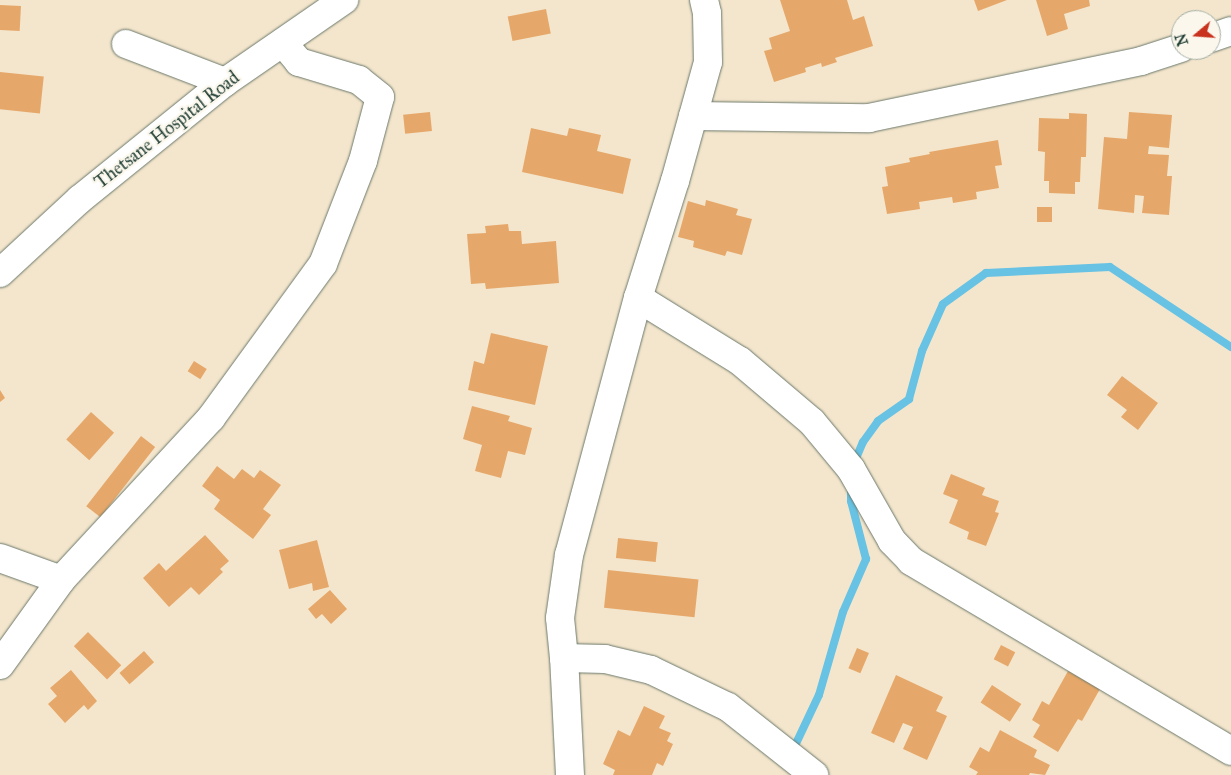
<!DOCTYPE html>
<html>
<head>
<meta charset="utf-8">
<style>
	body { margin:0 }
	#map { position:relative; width:1231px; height:775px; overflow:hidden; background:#f4e6cd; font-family:"IM FELL Great Primer",serif }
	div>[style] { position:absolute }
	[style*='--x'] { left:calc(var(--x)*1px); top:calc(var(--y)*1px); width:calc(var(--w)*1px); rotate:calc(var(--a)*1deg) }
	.stream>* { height:8px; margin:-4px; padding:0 4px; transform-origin:4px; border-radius:4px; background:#67c2e4 }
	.building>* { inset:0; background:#e6a86a; transform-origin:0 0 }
	.roads { filter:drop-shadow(0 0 1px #6a786a) drop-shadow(0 0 1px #6a786a) }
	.street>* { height:28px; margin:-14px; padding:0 14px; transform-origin:14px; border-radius:14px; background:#fff }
	.secondary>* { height:28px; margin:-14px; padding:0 14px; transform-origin:14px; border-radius:14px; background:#fff }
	span { translate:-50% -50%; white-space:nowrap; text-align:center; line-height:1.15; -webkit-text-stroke:4.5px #fbf7ec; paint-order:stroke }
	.street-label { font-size:18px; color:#1f3d34 }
	.north { position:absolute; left:1171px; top:10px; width:50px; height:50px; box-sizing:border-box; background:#fbf7ec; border:1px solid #a3ada2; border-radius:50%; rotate:252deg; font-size:14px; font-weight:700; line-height:20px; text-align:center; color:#1f3d34 }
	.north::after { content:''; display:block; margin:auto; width:18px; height:22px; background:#c8321e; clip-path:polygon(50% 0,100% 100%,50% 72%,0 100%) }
</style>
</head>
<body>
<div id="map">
	<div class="stream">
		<div style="--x:854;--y:463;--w:23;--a:-67"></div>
		<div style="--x:863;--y:442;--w:26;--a:-54"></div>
		<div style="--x:878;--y:421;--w:38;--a:-35"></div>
		<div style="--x:909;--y:399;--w:50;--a:-74.8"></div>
		<div style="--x:922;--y:351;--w:51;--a:-65.9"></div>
		<div style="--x:943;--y:304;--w:53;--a:-35.8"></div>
		<div style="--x:986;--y:273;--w:124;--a:-2.8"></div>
		<div style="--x:1110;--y:267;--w:145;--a:33.5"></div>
		<div style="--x:792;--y:752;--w:63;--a:-64.7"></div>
		<div style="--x:819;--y:695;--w:86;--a:-73.9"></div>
		<div style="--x:843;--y:612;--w:58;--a:-66.5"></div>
		<div style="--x:866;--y:559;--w:60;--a:-104.5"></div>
		<div style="--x:851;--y:501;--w:12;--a:-90"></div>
	</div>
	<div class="building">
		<div style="clip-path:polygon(780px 0,847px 0,853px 20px,864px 16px,873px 46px,835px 58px,837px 62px,822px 67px,821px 63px,805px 68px,806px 72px,774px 82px,764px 51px,772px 49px,769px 38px,790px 31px)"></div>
		<div style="clip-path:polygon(974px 0,1007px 0,978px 11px)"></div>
		<div style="clip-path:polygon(1036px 0,1089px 0,1090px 6px,1064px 14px,1068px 29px,1047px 36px)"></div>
		<div style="left:0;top:5px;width:21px;height:25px;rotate:3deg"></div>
		<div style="left:546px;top:9px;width:25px;height:39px;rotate:79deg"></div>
		<div style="left:0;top:72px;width:44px;height:37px;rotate:6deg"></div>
		<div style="left:430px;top:112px;width:19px;height:27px;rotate:84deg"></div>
		<div style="clip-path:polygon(1129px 112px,1172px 115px,1169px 148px,1149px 146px,1148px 154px,1169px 155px,1167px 176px,1172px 176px,1169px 215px,1142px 213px,1144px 196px,1135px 195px,1134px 213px,1098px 209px,1104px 137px,1127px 139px)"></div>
		<div style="clip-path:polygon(1069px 113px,1087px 114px,1086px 157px,1081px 157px,1080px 182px,1075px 182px,1075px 194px,1049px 193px,1049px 181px,1044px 181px,1045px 152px,1038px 151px,1039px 118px,1069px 119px)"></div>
		<div style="clip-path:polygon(531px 128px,567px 136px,569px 128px,601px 135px,597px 151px,631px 159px,623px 194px,522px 172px)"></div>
		<div style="clip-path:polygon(998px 140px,1002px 165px,995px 166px,999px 188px,976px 192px,977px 199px,953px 203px,952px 197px,919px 202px,920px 209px,887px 214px,882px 187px,888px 186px,885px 167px,910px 162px,909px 158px,930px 154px,929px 152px)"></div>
		<div style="clip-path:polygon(706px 200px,738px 209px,736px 215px,752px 219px,742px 255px,727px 251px,725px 256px,693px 247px,694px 241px,678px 237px,688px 201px,705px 206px)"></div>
		<div style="left:1037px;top:207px;width:15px;height:15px"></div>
		<div style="clip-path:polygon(508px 224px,509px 231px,521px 231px,522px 244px,556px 241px,559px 283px,486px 289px,485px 283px,471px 284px,467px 234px,486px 233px,485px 226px)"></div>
		<div style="clip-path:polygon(491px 333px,548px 346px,535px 405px,468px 390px,474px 361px,484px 364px)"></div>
		<div style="left:194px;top:361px;width:15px;height:12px;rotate:32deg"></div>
		<div style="clip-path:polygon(1122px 376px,1158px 403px,1138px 430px,1121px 417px,1127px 410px,1107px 395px)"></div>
		<div style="clip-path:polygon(0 390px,5px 398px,0 402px)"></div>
		<div style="clip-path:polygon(472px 406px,510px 416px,508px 421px,532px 428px,525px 455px,508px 451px,501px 478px,475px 471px,482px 445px,463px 439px)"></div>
		<div style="left:91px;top:412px;width:31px;height:37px;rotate:42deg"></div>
		<div style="left:141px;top:436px;width:18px;height:89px;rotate:38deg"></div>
		<div style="clip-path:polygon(217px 466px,234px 479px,242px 469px,254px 478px,260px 470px,281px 485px,263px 509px,271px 515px,253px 539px,214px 509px,220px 500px,202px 486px)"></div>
		<div style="clip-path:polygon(951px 474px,985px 488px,982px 495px,999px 501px,995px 512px,999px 513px,986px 546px,967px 539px,969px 532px,949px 523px,958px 500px,943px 494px)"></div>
		<div style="clip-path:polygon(205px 535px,229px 561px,220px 569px,223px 572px,199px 595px,191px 587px,169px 607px,143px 578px,159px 563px,166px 571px)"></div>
		<div style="left:618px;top:538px;width:40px;height:20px;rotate:6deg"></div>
		<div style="clip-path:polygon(317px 540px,329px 587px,313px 591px,312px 583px,289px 589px,279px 550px)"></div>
		<div style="left:608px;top:570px;width:91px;height:38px;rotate:6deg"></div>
		<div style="clip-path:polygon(330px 590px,347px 609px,331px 624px,322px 614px,316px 619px,308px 609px)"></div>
		<div style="left:88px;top:632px;width:47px;height:20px;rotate:45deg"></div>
		<div style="left:1001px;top:645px;width:16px;height:16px;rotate:27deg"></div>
		<div style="left:857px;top:648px;width:13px;height:22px;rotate:23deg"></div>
		<div style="left:144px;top:651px;width:15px;height:33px;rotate:48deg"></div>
		<div style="clip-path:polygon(71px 670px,97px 701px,88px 710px,84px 705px,65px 723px,48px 704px,57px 696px,50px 688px)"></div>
		<div style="clip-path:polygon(1068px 671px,1100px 689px,1082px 721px,1078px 719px,1058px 752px,1033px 737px,1040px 725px,1032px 720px,1042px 701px,1049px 705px)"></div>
		<div style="clip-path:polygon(896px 675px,943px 697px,936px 711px,947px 716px,927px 760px,903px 749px,913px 727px,903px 723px,894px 743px,871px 733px)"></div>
		<div style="left:992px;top:685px;width:35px;height:21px;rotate:33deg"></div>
		<div style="clip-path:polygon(644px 706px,665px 716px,659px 728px,671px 733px,667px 741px,673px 744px,663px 766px,657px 763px,652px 775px,613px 775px,615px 770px,603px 764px,618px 730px,630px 736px)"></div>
		<div style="clip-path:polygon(1000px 730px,1037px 750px,1034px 757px,1050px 765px,1045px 775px,1030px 773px,1029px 775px,976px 775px,978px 772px,969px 767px,980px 747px,989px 752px)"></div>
	</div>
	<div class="roads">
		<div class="street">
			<div style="--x:1211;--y:38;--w:21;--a:-19"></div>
			<div style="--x:126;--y:44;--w:106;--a:21"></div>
			<div style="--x:693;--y:116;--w:176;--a:0.7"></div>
			<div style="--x:869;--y:118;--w:278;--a:-11.8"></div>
			<div style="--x:1141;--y:61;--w:42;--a:-18"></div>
			<div style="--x:638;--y:298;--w:120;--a:31.7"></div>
			<div style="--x:740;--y:361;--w:94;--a:40.3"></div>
			<div style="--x:812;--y:422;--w:61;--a:50.3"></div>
			<div style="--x:851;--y:469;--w:83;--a:60.3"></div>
			<div style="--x:892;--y:541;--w:28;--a:46"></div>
			<div style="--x:911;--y:561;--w:372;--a:30.7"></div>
			<div style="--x:0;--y:558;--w:65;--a:19.8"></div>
			<div style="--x:564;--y:658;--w:41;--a:1.4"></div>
			<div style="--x:605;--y:659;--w:47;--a:13.4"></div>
			<div style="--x:651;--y:670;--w:85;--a:25.7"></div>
			<div style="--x:728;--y:707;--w:110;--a:38.3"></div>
			<div style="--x:0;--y:665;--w:105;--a:-54.3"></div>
			<div style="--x:61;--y:580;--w:221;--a:-47.2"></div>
			<div style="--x:211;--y:418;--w:190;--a:-54"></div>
			<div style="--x:323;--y:264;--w:110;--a:-68.8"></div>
			<div style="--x:363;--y:161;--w:66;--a:-75.1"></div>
			<div style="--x:380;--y:97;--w:27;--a:-141"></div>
			<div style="--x:359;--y:80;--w:63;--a:-163.3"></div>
			<div style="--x:299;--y:62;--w:25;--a:-130"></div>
			<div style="--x:570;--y:775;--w:117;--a:-92.9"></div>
			<div style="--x:564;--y:658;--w:40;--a:-95.7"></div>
			<div style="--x:560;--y:618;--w:64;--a:-81.9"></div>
			<div style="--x:569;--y:555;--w:266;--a:-75"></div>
			<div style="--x:638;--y:298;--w:123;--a:-72.5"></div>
			<div style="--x:675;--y:181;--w:123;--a:-74.5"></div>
			<div style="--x:708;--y:62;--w:49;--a:-91.2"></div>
			<div style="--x:707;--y:13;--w:13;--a:-103"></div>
		</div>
		<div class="secondary">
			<div style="--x:0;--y:273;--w:109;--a:-42.8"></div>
			<div style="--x:80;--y:199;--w:186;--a:-38.9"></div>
			<div style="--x:225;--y:82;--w:145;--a:-34.6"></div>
		</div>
	</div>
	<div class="street-label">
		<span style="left:167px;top:130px;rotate:-38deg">Thetsane Hospital Road</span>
	</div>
	<div class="north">N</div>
</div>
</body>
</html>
